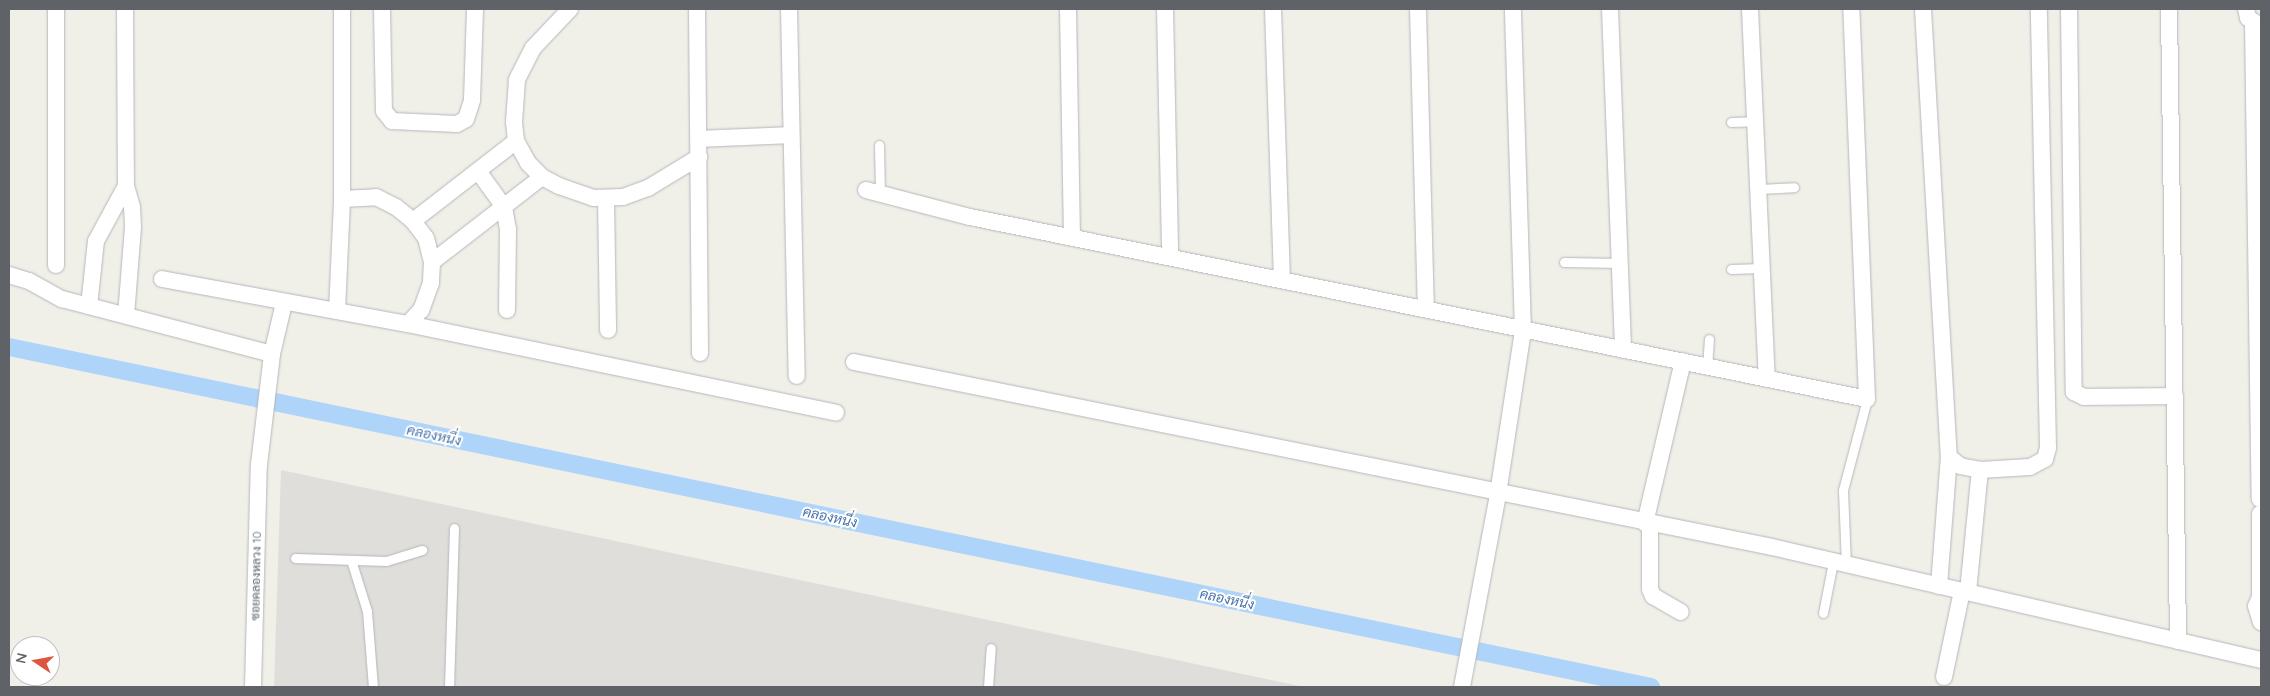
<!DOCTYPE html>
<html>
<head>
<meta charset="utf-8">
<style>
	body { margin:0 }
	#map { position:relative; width:2270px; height:696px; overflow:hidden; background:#f0efe8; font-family:Quicksand,Sarabun,sans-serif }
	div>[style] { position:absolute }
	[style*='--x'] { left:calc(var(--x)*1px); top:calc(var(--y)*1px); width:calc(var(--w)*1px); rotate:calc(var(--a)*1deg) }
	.industrial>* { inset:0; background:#dfdeda }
	.canal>* { height:18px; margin:-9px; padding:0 9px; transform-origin:9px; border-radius:9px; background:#afd4f9 }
	.roads { filter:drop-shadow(0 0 1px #b5b7bb) drop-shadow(0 0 1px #b5b7bb) }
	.service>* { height:9px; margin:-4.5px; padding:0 4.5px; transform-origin:4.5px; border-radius:4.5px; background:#fff }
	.minor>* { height:16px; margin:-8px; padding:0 8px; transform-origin:8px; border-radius:8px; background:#fff }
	span { translate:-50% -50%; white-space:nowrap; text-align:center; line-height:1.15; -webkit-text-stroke:4px #fff; paint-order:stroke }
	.street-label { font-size:12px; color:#5f6267 }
	.water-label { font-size:14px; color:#4b74ac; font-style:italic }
	.frame { position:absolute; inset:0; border:10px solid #5f6267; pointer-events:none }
	.north { position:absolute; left:10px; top:636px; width:50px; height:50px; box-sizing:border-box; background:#fff; border:1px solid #bfc0c2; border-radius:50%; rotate:282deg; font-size:14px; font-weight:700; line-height:20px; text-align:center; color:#5f6267 }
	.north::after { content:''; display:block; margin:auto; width:18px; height:22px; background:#de5640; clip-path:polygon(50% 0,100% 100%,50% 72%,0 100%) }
</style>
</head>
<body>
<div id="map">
	<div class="industrial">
		<div style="clip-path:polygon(281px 470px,1304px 687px,274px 687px)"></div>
	</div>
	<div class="canal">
		<div style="--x:9;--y:347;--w:1677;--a:11.7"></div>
	</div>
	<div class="roads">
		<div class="service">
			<div style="--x:1731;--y:122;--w:24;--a:-2"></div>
			<div style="--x:879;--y:145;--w:49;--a:88.8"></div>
			<div style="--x:1759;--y:189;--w:35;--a:-3"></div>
			<div style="--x:1564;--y:262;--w:56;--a:1"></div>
			<div style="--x:1731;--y:269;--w:31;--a:-2"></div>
			<div style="--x:1707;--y:367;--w:28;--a:-86"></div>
			<div style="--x:295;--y:558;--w:91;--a:1.9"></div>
			<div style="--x:386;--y:561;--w:38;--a:-17"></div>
			<div style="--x:351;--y:560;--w:53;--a:72.6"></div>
			<div style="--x:367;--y:611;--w:76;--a:85.5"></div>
			<div style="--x:1846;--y:565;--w:75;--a:-92.3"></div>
			<div style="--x:1843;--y:490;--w:94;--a:-75.2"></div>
			<div style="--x:1823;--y:613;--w:52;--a:-78.9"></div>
			<div style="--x:449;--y:687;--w:159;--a:-88.2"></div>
			<div style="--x:988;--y:687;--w:39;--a:-86"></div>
		</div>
		<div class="minor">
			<div style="--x:125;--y:9;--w:177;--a:89.7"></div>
			<div style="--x:126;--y:186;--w:22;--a:74"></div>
			<div style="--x:132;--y:207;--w:20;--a:87"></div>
			<div style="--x:133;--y:227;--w:88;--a:94.5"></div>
			<div style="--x:382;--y:9;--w:102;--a:88.9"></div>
			<div style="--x:384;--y:111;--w:13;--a:51"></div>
			<div style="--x:392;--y:121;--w:65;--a:2.6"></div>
			<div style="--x:457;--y:124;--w:10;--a:-29"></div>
			<div style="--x:466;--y:119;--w:20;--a:-72"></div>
			<div style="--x:472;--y:100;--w:91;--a:-88.1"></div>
			<div style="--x:570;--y:9;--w:54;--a:133.5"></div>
			<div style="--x:533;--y:48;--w:36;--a:117"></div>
			<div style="--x:517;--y:80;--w:42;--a:94.1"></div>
			<div style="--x:514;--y:122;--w:19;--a:84"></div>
			<div style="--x:516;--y:141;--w:25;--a:61"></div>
			<div style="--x:528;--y:163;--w:20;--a:45"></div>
			<div style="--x:542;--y:177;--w:19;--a:28"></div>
			<div style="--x:559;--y:186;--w:36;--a:19"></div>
			<div style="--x:593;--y:198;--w:30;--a:-2"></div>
			<div style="--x:623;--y:197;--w:27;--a:-20"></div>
			<div style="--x:648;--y:188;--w:60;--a:-31.3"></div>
			<div style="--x:697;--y:9;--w:344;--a:89.5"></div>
			<div style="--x:789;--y:9;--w:367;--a:88.8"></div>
			<div style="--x:1068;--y:9;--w:228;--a:89"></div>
			<div style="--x:1165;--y:9;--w:247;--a:88.8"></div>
			<div style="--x:1273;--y:9;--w:269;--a:88.1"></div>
			<div style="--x:1418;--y:9;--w:300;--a:88.5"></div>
			<div style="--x:1610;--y:9;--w:341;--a:87.8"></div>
			<div style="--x:1750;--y:9;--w:370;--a:87.4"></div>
			<div style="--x:1923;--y:9;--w:449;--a:86.7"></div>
			<div style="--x:1949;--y:457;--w:14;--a:39"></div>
			<div style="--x:1960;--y:466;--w:20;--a:11"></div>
			<div style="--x:1980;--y:470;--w:50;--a:-3.4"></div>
			<div style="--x:2030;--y:467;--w:17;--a:-28"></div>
			<div style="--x:2045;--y:459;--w:11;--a:-75"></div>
			<div style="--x:2048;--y:448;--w:439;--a:-91.2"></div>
			<div style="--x:2069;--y:9;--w:383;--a:89.3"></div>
			<div style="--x:2074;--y:392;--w:11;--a:27"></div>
			<div style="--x:2084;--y:397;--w:91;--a:-0.6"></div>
			<div style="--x:2169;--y:9;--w:632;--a:89.18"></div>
			<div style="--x:2246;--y:9;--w:9;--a:77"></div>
			<div style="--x:2248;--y:18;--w:15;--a:32"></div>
			<div style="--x:2253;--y:23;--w:476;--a:89.2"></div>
			<div style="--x:699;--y:139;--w:92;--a:-2.5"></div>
			<div style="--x:478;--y:171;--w:44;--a:54.2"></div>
			<div style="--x:504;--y:207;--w:22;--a:80"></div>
			<div style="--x:508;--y:229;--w:81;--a:90.7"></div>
			<div style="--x:866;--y:190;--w:107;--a:14.6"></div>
			<div style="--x:970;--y:217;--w:915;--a:11.47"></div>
			<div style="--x:1867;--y:399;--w:390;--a:-92.3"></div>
			<div style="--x:606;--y:198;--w:132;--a:89.1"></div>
			<div style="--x:342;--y:199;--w:34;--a:-3"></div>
			<div style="--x:376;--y:197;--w:22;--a:27"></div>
			<div style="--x:396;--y:207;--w:22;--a:39"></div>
			<div style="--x:413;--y:221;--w:21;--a:53"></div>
			<div style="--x:426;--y:238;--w:25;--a:76"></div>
			<div style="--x:432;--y:262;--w:21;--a:93"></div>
			<div style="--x:431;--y:283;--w:29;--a:110"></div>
			<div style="--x:421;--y:310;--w:19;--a:133"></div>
			<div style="--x:413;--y:221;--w:130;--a:-37.8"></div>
			<div style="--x:432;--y:262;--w:139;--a:-37.7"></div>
			<div style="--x:56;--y:265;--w:256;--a:-90"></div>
			<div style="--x:9;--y:275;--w:21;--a:17"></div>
			<div style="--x:29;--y:281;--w:38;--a:29"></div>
			<div style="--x:62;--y:299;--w:217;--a:14.7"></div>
			<div style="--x:162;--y:279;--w:250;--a:10.4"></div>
			<div style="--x:408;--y:324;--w:437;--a:11.7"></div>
			<div style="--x:89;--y:306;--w:65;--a:-83.9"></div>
			<div style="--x:96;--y:241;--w:63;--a:-61.4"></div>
			<div style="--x:337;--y:311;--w:112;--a:-87.4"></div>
			<div style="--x:342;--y:199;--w:190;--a:-90"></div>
			<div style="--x:854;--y:362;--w:936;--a:11.39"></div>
			<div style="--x:1772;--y:547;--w:502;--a:13.01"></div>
			<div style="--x:1645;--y:523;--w:166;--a:-76.8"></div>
			<div style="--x:1650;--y:524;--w:65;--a:90"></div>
			<div style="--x:1650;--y:589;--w:8;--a:67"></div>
			<div style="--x:1653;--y:596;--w:32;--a:30"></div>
			<div style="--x:1939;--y:586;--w:129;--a:-85.6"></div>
			<div style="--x:1968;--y:592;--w:123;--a:-84.4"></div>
			<div style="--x:2261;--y:595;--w:12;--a:114"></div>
			<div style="--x:2256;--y:606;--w:17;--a:73"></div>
			<div style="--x:2260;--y:596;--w:82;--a:-90"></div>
			<div style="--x:1944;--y:677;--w:88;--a:-78.2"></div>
			<div style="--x:253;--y:687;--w:222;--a:-88.5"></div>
			<div style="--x:259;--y:465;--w:112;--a:-83.3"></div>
			<div style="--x:272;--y:354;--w:52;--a:-76.8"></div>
			<div style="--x:1462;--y:687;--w:196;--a:-79.4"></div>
			<div style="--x:1498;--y:494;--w:165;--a:-81.3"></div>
			<div style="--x:1523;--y:331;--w:322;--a:-91.8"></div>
		</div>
	</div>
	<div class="street-label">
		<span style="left:256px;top:576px;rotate:-89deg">ซอยคลองหลวง 10</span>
	</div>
	<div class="water-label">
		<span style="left:434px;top:435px;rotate:12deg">คลองหนึ่ง</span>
		<span style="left:830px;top:517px;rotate:12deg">คลองหนึ่ง</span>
		<span style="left:1227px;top:599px;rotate:12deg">คลองหนึ่ง</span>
	</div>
	<div class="frame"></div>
	<div class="north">N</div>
</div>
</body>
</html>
